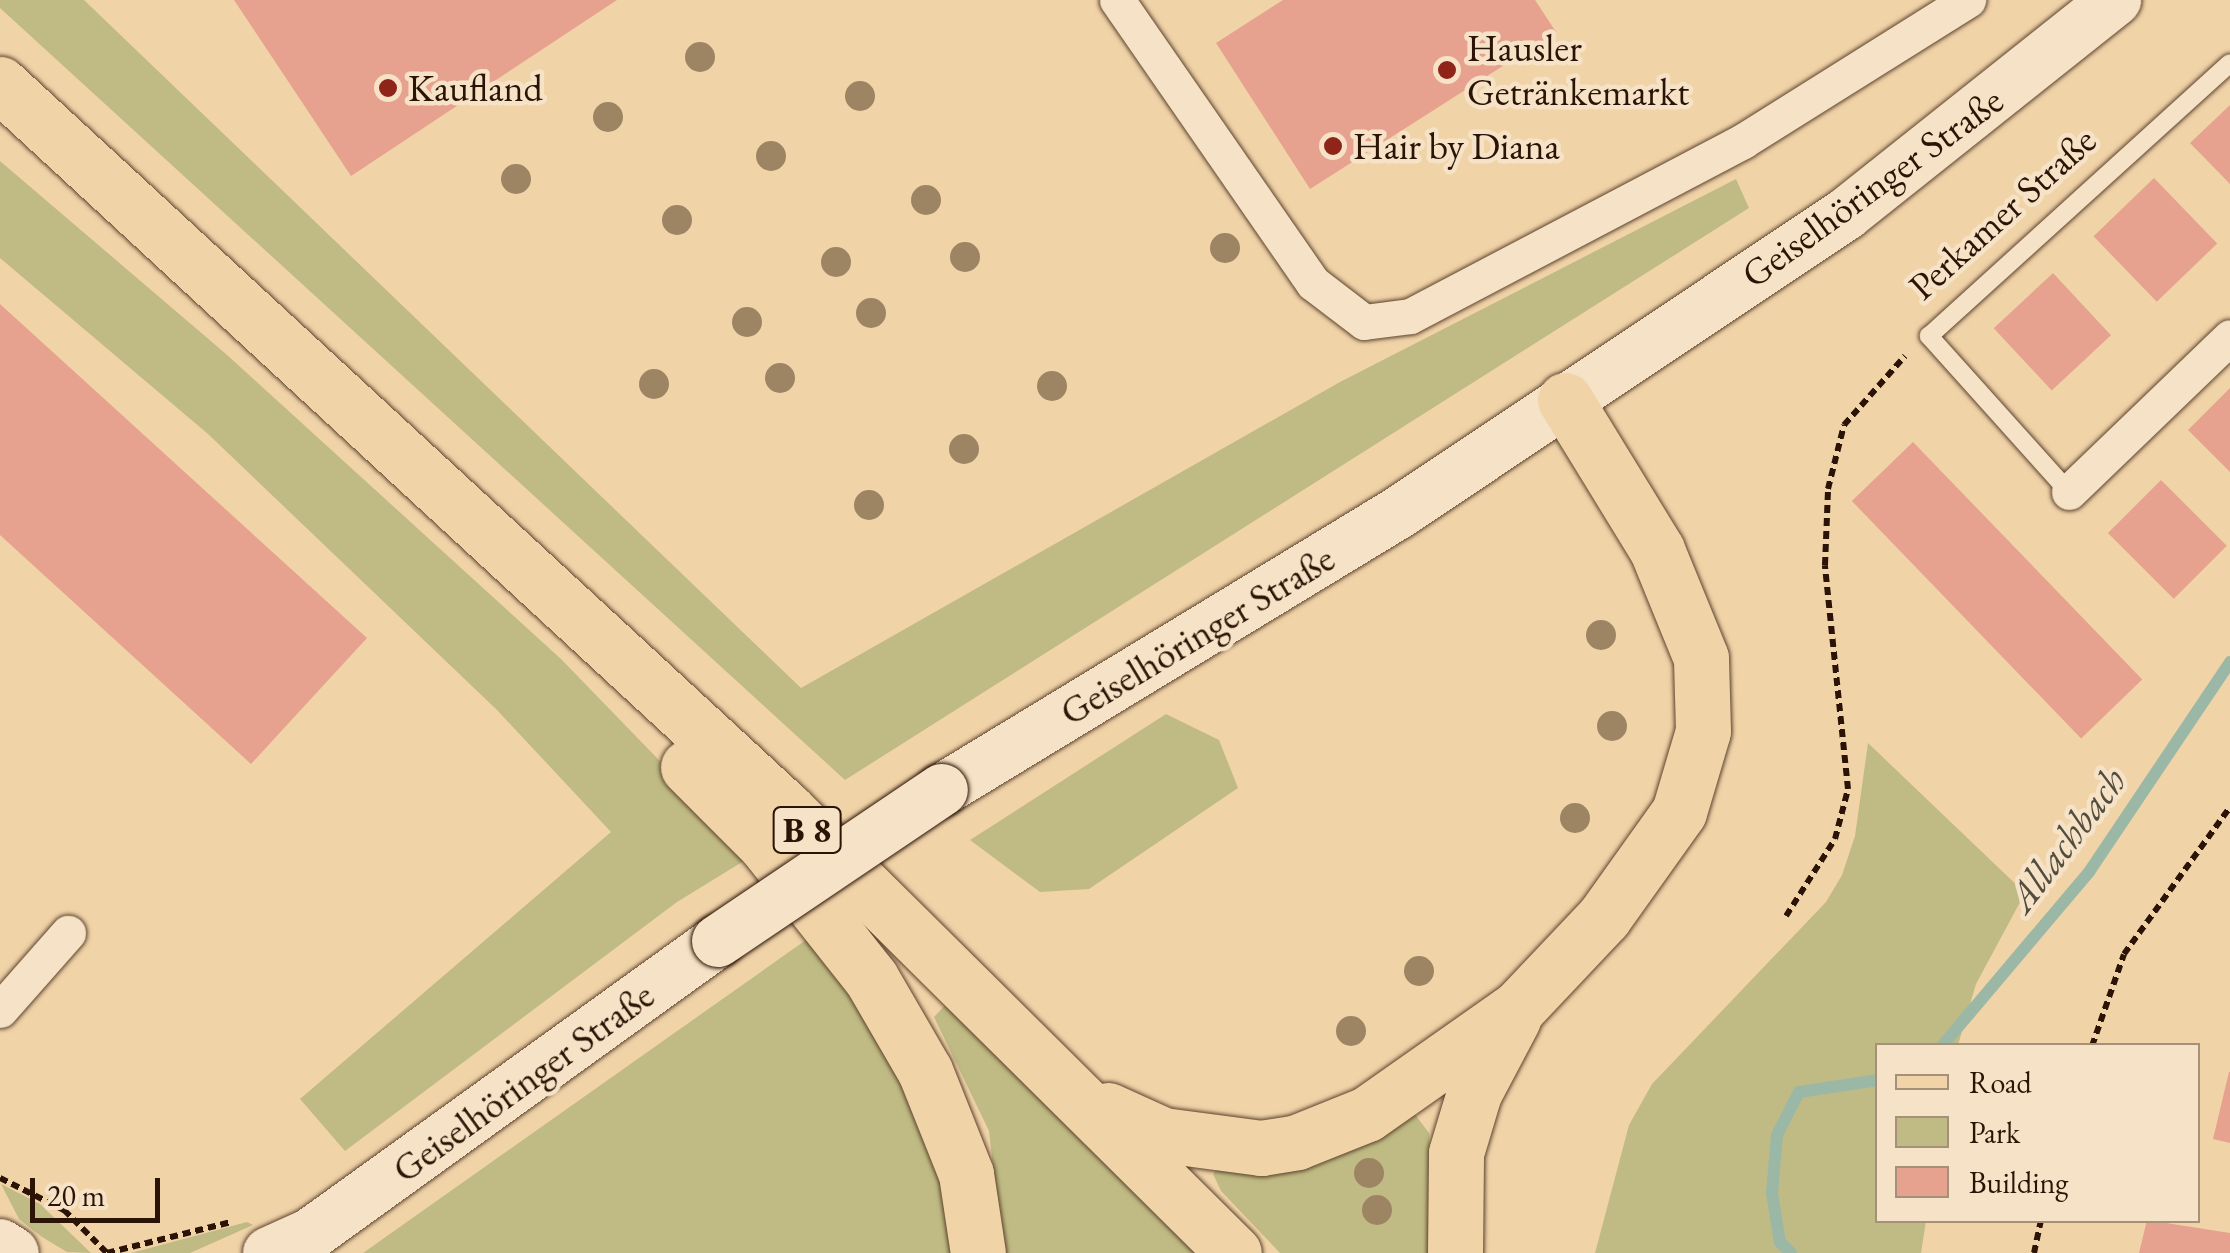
<!DOCTYPE html>
<html>
<head>
<meta charset="utf-8">
<style>
	body { margin:0 }
	#map { position:relative; width:2230px; height:1253px; overflow:hidden; background:#f1d3a8; font-family:"EB Garamond",serif }
	div>[style] { position:absolute }
	[style*='--x'] { left:calc(var(--x)*1px); top:calc(var(--y)*1px); width:calc(var(--w)*1px); rotate:calc(var(--a)*1deg) }
	.green>* { inset:0; background:#c0bb84 }
	.stream>* { height:12px; margin:-6px; padding:0 6px; transform-origin:6px; border-radius:6px; background:#9bb8a7 }
	.building>* { inset:0; background:#e6a28f; transform-origin:0 0 }
	.path>* { height:6px; margin-top:-3px; transform-origin:0; background:repeating-linear-gradient(90deg,#2b1406 0 8px,transparent 0 13px) }
	.roads { filter:drop-shadow(0 0 2px #5c442e) drop-shadow(0 0 2px #5c442e) }
	.lane>* { height:18px; margin:-9px; padding:0 9px; transform-origin:9px; border-radius:9px; background:#f6e2c6 }
	.street>* { height:35px; margin:-17.5px; padding:0 17.5px; transform-origin:17.5px; border-radius:17.5px; background:#f6e2c6 }
	.secondary>* { height:52px; margin:-26px; padding:0 26px; transform-origin:26px; border-radius:26px; background:#f6e2c6 }
	.primary>* { height:55px; margin:-27.5px; padding:0 27.5px; transform-origin:27.5px; border-radius:27.5px; background:#f1d3a8 }
	.bridges { filter:drop-shadow(0 0 2px #2b1406) drop-shadow(0 0 2px #2b1406) }
	.secondary-bridge>* { height:52px; margin:-26px; padding:0 26px; transform-origin:26px; border-radius:26px; background:#f6e2c6 }
	.trees>* { width:30px; height:30px; margin:-15px; border-radius:50%; background:#9d8564 }
	.dots>* { width:28px; height:28px; translate:-50% -50%; box-sizing:border-box; border:5px solid #f6e2c6; border-radius:50% }
	span { translate:-50% -50%; white-space:nowrap; text-align:center; line-height:1.15; -webkit-text-stroke:9px #f6e2c6; paint-order:stroke }
	.shield-label span { padding:2px 8px; background:#f6e2c6; border:2px solid; border-radius:8px; -webkit-text-stroke-width:0 }
	.shield-label { font-size:35px; color:#2b1406; font-weight:700 }
	.poi-label { font-size:38px; color:#2b1406 }
	.left { translate:0 -50%; text-align:left }
	.street-label { font-size:38px; color:#2b1406 }
	.water-label { font-size:40px; color:#524d3e; font-style:italic }
	.legend { position:absolute; left:1875px; top:1043px; width:325px; height:180px; box-sizing:border-box; background:#f6e2c6; border:2px solid #a59079; margin:0; padding:12px 18px; list-style:none; font-size:30px; color:#2b1406 }
	.legend li { display:flex; align-items:center; gap:20px; height:50px }
	.legend b { width:50px; border:2px solid #a59079 }
	.scale { position:absolute; left:30px; top:1178px; width:130px; height:45px; box-sizing:border-box; border:5px solid #2b1406; border-top:0; padding-left:12px; font-size:30px; line-height:35px; white-space:nowrap; color:#2b1406; -webkit-text-stroke:8px #f6e2c6; paint-order:stroke }
</style>
</head>
<body>
<div id="map">
	<div class="green">
		<div style="clip-path:polygon(0 0,84px 0,801px 688px,1340px 382px,1736px 179px,1749px 208px,845px 780px,0 8px)"></div>
		<div style="clip-path:polygon(0 161px,226px 354px,561px 659px,752px 856px,677px 902px,345px 1151px,300px 1099px,611px 832px,497px 710px,208px 434px,0 258px)"></div>
		<div style="clip-path:polygon(1166px 714px,1219px 740px,1238px 788px,1089px 889px,1040px 892px,970px 840px)"></div>
		<div style="clip-path:polygon(1868px 743px,2025px 893px,1976px 984px,1958px 1045px,1878px 1046px,1878px 1220px,1926px 1221px,1921px 1253px,1595px 1253px,1629px 1125px,1652px 1084px,1826px 902px,1842px 875px,1855px 836px)"></div>
		<div style="clip-path:polygon(813px 935px,927px 1115px,955px 1253px,363px 1253px)"></div>
		<div style="clip-path:polygon(949px 1001px,1203px 1253px,1003px 1253px,989px 1131px,934px 1017px)"></div>
		<div style="clip-path:polygon(1414px 1113px,1429px 1133px,1432px 1253px,1280px 1253px,1221px 1191px,1213px 1174px,1218px 1167px)"></div>
		<div style="clip-path:polygon(1px 1184px,40px 1204px,91px 1253px,67px 1252px,42px 1237px,19px 1219px)"></div>
		<div style="clip-path:polygon(247px 1222px,253px 1225px,190px 1253px,131px 1253px)"></div>
	</div>
	<div class="stream">
		<div style="--x:1942;--y:1046;--w:228;--a:-49.8"></div>
		<div style="--x:2089;--y:872;--w:253;--a:-56.1"></div>
		<div style="--x:1791;--y:1253;--w:16;--a:-135"></div>
		<div style="--x:1780;--y:1242;--w:50;--a:-99.3"></div>
		<div style="--x:1772;--y:1193;--w:58;--a:-85.1"></div>
		<div style="--x:1777;--y:1135;--w:48;--a:-62.9"></div>
		<div style="--x:1799;--y:1092;--w:80;--a:-8.6"></div>
	</div>
	<div class="building">
		<div style="clip-path:polygon(234px 0,617px 0,351px 176px)"></div>
		<div style="clip-path:polygon(1283px 0,1535px 0,1556px 32px,1310px 189px,1216px 43px)"></div>
		<div style="clip-path:polygon(2230px 105px,2230px 184px,2190px 143px)"></div>
		<div style="left:2154px;top:178px;width:91px;height:84px;rotate:46deg"></div>
		<div style="left:2053px;top:273px;width:85px;height:81px;rotate:47deg"></div>
		<div style="clip-path:polygon(0 304px,367px 638px,251px 764px,0 535px)"></div>
		<div style="clip-path:polygon(2230px 388px,2230px 472px,2188px 430px)"></div>
		<div style="left:1913px;top:442px;width:330px;height:85px;rotate:46deg"></div>
		<div style="left:2161px;top:480px;width:93px;height:75px;rotate:45deg"></div>
		<div style="clip-path:polygon(2229px 1072px,2230px 1072px,2230px 1143px,2213px 1139px)"></div>
		<div style="clip-path:polygon(2147px 1220px,2230px 1233px,2230px 1253px,2139px 1253px)"></div>
	</div>
	<div class="path">
		<div style="--x:1786;--y:916;--w:91;--a:-57.5"></div>
		<div style="--x:1835;--y:839;--w:52;--a:-75.4"></div>
		<div style="--x:1848;--y:789;--w:225;--a:-95.9"></div>
		<div style="--x:1825;--y:565;--w:76;--a:-87.7"></div>
		<div style="--x:1828;--y:489;--w:66;--a:-76"></div>
		<div style="--x:1844;--y:425;--w:92;--a:-48.5"></div>
		<div style="--x:2092;--y:1046;--w:97;--a:-70.8"></div>
		<div style="--x:2124;--y:954;--w:181;--a:-54.2"></div>
		<div style="--x:0;--y:1178;--w:72;--a:26.6"></div>
		<div style="--x:64;--y:1210;--w:61;--a:45"></div>
		<div style="--x:107;--y:1253;--w:128;--a:-14"></div>
		<div style="--x:2034;--y:1253;--w:34;--a:-78"></div>
	</div>
	<div class="roads">
		<div class="lane">
			<div style="--x:2069;--y:492;--w:210;--a:-131.9"></div>
			<div style="--x:1929;--y:336;--w:406;--a:-42.2"></div>
		</div>
		<div class="street">
			<div style="--x:1117;--y:0;--w:344;--a:55.3"></div>
			<div style="--x:1313;--y:283;--w:64;--a:37.4"></div>
			<div style="--x:1364;--y:322;--w:46;--a:-7.4"></div>
			<div style="--x:1410;--y:316;--w:376;--a:-27.7"></div>
			<div style="--x:1743;--y:141;--w:266;--a:-32.1"></div>
			<div style="--x:2069;--y:492;--w:223;--a:-43.9"></div>
			<div style="--x:0;--y:1010;--w:103;--a:-48.6"></div>
		</div>
		<div class="secondary">
			<div style="--x:942;--y:790;--w:534;--a:-31.28"></div>
			<div style="--x:1398;--y:513;--w:539;--a:-33.72"></div>
			<div style="--x:1846;--y:214;--w:344;--a:-38.5"></div>
			<div style="--x:0;--y:1245;--w:15;--a:32"></div>
			<div style="--x:269;--y:1253;--w:46;--a:-24.3"></div>
			<div style="--x:311;--y:1234;--w:501;--a:-35.75"></div>
		</div>
		<div class="primary">
			<div style="--x:0;--y:84;--w:1071;--a:42.69"></div>
			<div style="--x:787;--y:810;--w:629;--a:44.74"></div>
			<div style="--x:688;--y:767;--w:109;--a:45"></div>
			<div style="--x:765;--y:844;--w:171;--a:51.7"></div>
			<div style="--x:871;--y:978;--w:108;--a:59.9"></div>
			<div style="--x:925;--y:1071;--w:111;--a:68.3"></div>
			<div style="--x:966;--y:1174;--w:80;--a:81.4"></div>
			<div style="--x:1108;--y:1110;--w:60;--a:24.4"></div>
			<div style="--x:1163;--y:1135;--w:99;--a:7.6"></div>
			<div style="--x:1261;--y:1148;--w:36;--a:-9"></div>
			<div style="--x:1297;--y:1142;--w:75;--a:-21.8"></div>
			<div style="--x:1367;--y:1114;--w:186;--a:-35.1"></div>
			<div style="--x:1519;--y:1007;--w:124;--a:-46.6"></div>
			<div style="--x:1604;--y:917;--w:129;--a:-54.5"></div>
			<div style="--x:1679;--y:812;--w:84;--a:-73.5"></div>
			<div style="--x:1703;--y:731;--w:73;--a:-91.6"></div>
			<div style="--x:1701;--y:658;--w:117;--a:-112.2"></div>
			<div style="--x:1657;--y:550;--w:176;--a:-121.5"></div>
			<div style="--x:1455;--y:1253;--w:100;--a:-89.4"></div>
			<div style="--x:1456;--y:1153;--w:63;--a:-73.3"></div>
			<div style="--x:1474;--y:1093;--w:84;--a:-62.2"></div>
		</div>
	</div>
	<div class="bridges">
		<div class="secondary-bridge">
			<div style="--x:718;--y:941;--w:270;--a:-34"></div>
		</div>
	</div>
	<div class="trees">
		<div style="left:700px;top:57px"></div>
		<div style="left:860px;top:96px"></div>
		<div style="left:608px;top:117px"></div>
		<div style="left:771px;top:156px"></div>
		<div style="left:516px;top:179px"></div>
		<div style="left:926px;top:200px"></div>
		<div style="left:677px;top:220px"></div>
		<div style="left:1225px;top:248px"></div>
		<div style="left:965px;top:257px"></div>
		<div style="left:836px;top:262px"></div>
		<div style="left:871px;top:313px"></div>
		<div style="left:747px;top:322px"></div>
		<div style="left:780px;top:378px"></div>
		<div style="left:654px;top:384px"></div>
		<div style="left:1052px;top:386px"></div>
		<div style="left:964px;top:449px"></div>
		<div style="left:869px;top:505px"></div>
		<div style="left:1601px;top:635px"></div>
		<div style="left:1612px;top:726px"></div>
		<div style="left:1575px;top:818px"></div>
		<div style="left:1419px;top:971px"></div>
		<div style="left:1351px;top:1031px"></div>
		<div style="left:1369px;top:1173px"></div>
		<div style="left:1377px;top:1210px"></div>
	</div>
	<div class="dots">
		<div style="left:1447px;top:70px;background:#8f2418"></div>
		<div style="left:388px;top:88px;background:#8f2418"></div>
		<div style="left:1333px;top:146px;background:#8f2418"></div>
	</div>
	<div class="shield-label">
		<span style="left:807px;top:830px">B 8</span>
	</div>
	<div class="poi-label">
		<span class="left" style="left:1467px;top:70px">Hausler<br>Getränkemarkt</span>
		<span class="left" style="left:408px;top:88px">Kaufland</span>
		<span class="left" style="left:1353px;top:146px">Hair by Diana</span>
	</div>
	<div class="street-label">
		<span style="left:1872px;top:187px;rotate:-36deg">Geiselhöringer Straße</span>
		<span style="left:2002px;top:213px;rotate:-42deg">Perkamer Straße</span>
		<span style="left:1197px;top:635px;rotate:-31deg">Geiselhöringer Straße</span>
		<span style="left:523px;top:1082px;rotate:-36deg">Geiselhöringer Straße</span>
	</div>
	<div class="water-label">
		<span style="left:2066px;top:839px;rotate:-53deg">Allachbach</span>
	</div>
	<ul class="legend">
	<li><b style="height:12px;background:#f1d3a8"></b>Road</li>
	<li><b style="height:28px;background:#c0bb84"></b>Park</li>
	<li><b style="height:28px;background:#e6a28f"></b>Building</li>
	</ul>
	<div class="scale">20 m</div>
</div>
</body>
</html>
